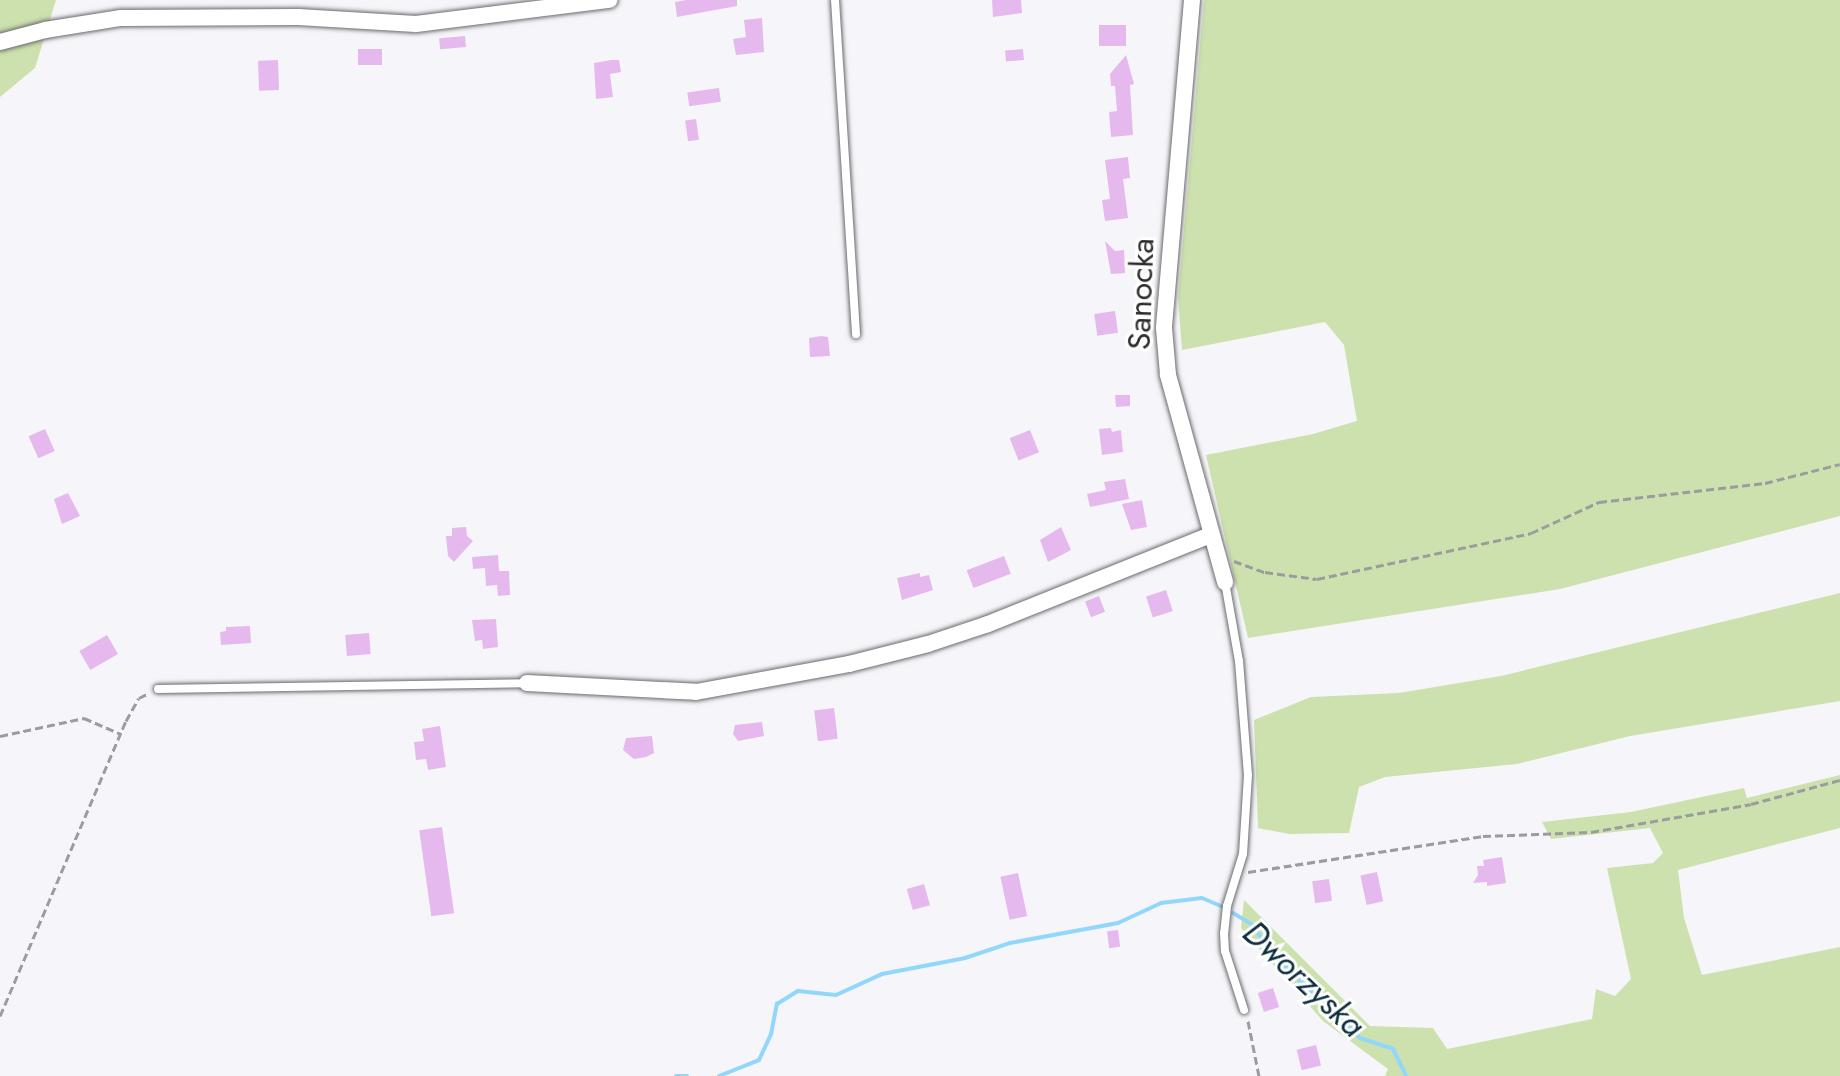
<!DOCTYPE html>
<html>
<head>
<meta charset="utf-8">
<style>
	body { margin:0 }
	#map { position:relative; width:1840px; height:1076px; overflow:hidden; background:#f6f6fa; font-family:Jost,sans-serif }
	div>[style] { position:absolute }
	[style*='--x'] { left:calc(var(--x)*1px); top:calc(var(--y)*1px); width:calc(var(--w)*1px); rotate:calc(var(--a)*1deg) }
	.green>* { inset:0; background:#cce1ad }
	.stream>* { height:4px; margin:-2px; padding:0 2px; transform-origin:2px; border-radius:2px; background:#92d7fb }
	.building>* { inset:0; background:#e5b9ee; transform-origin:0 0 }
	.path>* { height:3px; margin-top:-1.5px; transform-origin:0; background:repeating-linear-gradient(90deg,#9c9c9e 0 8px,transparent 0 12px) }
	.roads { filter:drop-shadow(0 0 2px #6b6b6e) drop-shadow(0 0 2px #6b6b6e) }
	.lane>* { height:8px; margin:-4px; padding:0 4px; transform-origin:4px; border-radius:4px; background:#fff }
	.street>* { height:16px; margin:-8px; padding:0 8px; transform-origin:8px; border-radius:8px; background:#fff }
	span { translate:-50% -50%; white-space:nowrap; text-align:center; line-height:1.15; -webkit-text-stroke:6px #fff; paint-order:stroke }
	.street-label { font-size:32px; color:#2d2d2e }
	.water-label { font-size:34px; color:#0d2e3d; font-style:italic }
</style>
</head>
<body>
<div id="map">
	<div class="green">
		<div style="clip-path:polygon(0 0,56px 0,35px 68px,0 97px)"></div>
		<div style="clip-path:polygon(1204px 0,1840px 0,1840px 516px,1560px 589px,1248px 638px,1206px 455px,1313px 434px,1357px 421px,1344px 345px,1325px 322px,1182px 350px,1178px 298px)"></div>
		<div style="clip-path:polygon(1840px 593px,1840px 701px,1630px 736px,1517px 764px,1385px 777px,1359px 787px,1349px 833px,1289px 834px,1258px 828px,1254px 720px,1311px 697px,1399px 693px,1501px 676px)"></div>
		<div style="clip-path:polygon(1840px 775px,1840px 828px,1678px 870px,1684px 918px,1702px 975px,1840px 947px,1840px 1076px,1385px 1076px,1388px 1069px,1323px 1021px,1241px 928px,1244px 900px,1370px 1026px,1433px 1028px,1447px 1049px,1592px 1019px,1596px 989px,1615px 996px,1631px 979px,1607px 868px,1653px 863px,1663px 853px,1650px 828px,1551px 839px,1542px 822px,1631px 812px,1744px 788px,1747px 798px)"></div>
	</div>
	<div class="stream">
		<div style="--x:1233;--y:913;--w:23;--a:31"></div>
		<div style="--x:1253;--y:925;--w:32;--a:58"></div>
		<div style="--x:1270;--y:952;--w:124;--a:43.7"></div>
		<div style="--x:1360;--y:1038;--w:35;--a:18"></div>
		<div style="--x:1393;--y:1049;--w:30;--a:64"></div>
		<div style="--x:676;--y:1076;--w:11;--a:0"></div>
		<div style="--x:719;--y:1076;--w:43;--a:-21.8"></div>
		<div style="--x:759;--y:1060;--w:29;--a:-65"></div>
		<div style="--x:771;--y:1034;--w:31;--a:-79"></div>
		<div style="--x:777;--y:1004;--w:25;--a:-32"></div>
		<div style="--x:798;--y:991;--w:38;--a:6"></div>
		<div style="--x:836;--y:995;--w:51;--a:-24.5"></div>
		<div style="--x:882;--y:974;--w:85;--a:-10.9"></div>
		<div style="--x:965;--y:958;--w:47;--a:-18.4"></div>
		<div style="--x:1010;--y:943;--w:110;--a:-10.5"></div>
		<div style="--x:1118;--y:923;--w:47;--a:-24.9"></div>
		<div style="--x:1161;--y:903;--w:41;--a:-7"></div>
		<div style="--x:1202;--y:898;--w:23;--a:23"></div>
	</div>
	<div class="building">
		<div style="clip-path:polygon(686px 0,737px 0,737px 6px,677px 17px,675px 2px)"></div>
		<div style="clip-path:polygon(992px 0,1021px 0,1022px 13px,993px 17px)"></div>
		<div style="clip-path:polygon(762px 18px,764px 52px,736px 55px,733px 39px,746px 37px,744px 20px)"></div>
		<div style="left:1126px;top:25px;width:21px;height:27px;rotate:90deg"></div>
		<div style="left:465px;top:36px;width:11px;height:26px;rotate:85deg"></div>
		<div style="left:382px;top:49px;width:16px;height:24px;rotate:90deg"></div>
		<div style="left:1023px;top:49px;width:11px;height:18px;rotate:85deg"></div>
		<div style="clip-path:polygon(1126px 55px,1134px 84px,1130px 85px,1133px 135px,1111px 137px,1109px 112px,1117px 111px,1115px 86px,1111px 86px,1110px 74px)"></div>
		<div style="left:278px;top:60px;width:30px;height:20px;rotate:88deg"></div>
		<div style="clip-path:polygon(611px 60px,619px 60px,621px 72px,610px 74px,613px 97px,596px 99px,594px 63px)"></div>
		<div style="left:719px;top:88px;width:14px;height:32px;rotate:82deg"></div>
		<div style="left:696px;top:119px;width:21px;height:11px;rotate:82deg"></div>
		<div style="clip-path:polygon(1128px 157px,1130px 178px,1123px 179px,1128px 218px,1105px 221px,1102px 200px,1110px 199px,1105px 160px)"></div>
		<div style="clip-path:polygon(1105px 241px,1115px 251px,1124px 250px,1125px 273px,1111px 274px)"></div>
		<div style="left:1115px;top:311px;width:22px;height:21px;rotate:82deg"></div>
		<div style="clip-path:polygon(821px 336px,828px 337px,830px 356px,810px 357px,809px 338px)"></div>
		<div style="clip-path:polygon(1115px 395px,1130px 395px,1130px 406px,1116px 407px)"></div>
		<div style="clip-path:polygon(1111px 428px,1112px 432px,1121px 430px,1123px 452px,1102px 455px,1099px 429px)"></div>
		<div style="left:45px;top:429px;width:24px;height:18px;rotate:66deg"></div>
		<div style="left:1030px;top:430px;width:24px;height:22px;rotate:68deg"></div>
		<div style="clip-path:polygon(1125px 479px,1129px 499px,1090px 507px,1087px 494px,1106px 490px,1104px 482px)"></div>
		<div style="clip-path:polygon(68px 493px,80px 516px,62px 524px,54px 499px)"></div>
		<div style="clip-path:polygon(1142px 500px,1147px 527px,1131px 530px,1122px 504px)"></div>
		<div style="clip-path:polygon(466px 527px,467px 536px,473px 541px,454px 562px,448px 556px,446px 536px,452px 536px,452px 528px)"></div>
		<div style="clip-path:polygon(1061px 527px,1071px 550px,1048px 562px,1040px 540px)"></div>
		<div style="clip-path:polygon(498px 555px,499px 571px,509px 571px,510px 595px,498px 596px,497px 585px,486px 586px,485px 568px,473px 569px,472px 557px)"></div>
		<div style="left:1004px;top:556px;width:19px;height:40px;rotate:69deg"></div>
		<div style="clip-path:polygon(920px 573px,920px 577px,929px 575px,933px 590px,902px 600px,897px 578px)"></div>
		<div style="left:1166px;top:590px;width:22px;height:21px;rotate:72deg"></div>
		<div style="left:1099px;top:596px;width:17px;height:15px;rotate:69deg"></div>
		<div style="clip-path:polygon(496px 619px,498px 647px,483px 649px,482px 640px,475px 641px,472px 620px)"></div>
		<div style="clip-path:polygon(250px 626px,251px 643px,221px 645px,220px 632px,226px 631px,226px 627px)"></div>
		<div style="left:369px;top:633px;width:21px;height:24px;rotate:85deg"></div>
		<div style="left:107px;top:635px;width:22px;height:32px;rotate:60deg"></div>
		<div style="left:834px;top:708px;width:31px;height:20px;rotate:83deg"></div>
		<div style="clip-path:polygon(762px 722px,764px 736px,738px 741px,733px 734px,735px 725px)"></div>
		<div style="clip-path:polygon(440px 726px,446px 767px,428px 770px,426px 759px,416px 760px,414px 742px,424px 741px,422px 729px)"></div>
		<div style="clip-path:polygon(652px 736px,654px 753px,646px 757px,634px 759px,623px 750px,626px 738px)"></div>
		<div style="left:442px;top:827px;width:87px;height:23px;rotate:82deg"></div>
		<div style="clip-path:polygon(1502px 857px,1506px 883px,1487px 886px,1487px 882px,1473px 883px,1478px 875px,1477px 866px,1484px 866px,1483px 860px)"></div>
		<div style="left:1377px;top:872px;width:30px;height:17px;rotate:78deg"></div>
		<div style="left:1018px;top:873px;width:44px;height:18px;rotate:78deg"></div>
		<div style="left:1329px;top:879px;width:22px;height:17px;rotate:82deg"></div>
		<div style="left:924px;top:884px;width:22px;height:18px;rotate:74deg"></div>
		<div style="left:1118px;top:930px;width:17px;height:11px;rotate:83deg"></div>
		<div style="left:1273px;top:988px;width:20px;height:16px;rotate:72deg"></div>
		<div style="left:1316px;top:1045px;width:21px;height:20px;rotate:76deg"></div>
	</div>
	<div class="path">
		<div style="--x:1234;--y:561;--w:33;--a:20"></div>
		<div style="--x:1265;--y:572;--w:52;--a:7.7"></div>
		<div style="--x:1317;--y:579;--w:219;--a:-12.1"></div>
		<div style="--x:1531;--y:533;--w:75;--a:-24.5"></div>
		<div style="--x:1599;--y:502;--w:167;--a:-6.5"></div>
		<div style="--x:1765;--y:483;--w:77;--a:-14.2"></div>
		<div style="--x:0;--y:736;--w:86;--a:-12.1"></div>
		<div style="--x:84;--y:718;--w:40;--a:23.4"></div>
		<div style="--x:1248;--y:872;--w:238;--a:-8.7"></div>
		<div style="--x:1483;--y:836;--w:108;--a:-2.1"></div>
		<div style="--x:1591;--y:832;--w:162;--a:-9.9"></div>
		<div style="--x:1751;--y:804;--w:92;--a:-15.1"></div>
		<div style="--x:0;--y:1016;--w:321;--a:-66.9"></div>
		<div style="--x:126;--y:721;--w:26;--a:-61"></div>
		<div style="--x:139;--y:698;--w:9;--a:-27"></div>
		<div style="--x:1248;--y:1021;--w:56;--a:78.7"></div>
	</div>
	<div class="roads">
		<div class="lane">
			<div style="--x:835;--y:0;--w:335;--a:86.4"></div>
			<div style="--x:1225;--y:582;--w:80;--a:80"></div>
			<div style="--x:1239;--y:661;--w:114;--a:85.5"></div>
			<div style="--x:1248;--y:775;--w:79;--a:93.6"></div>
			<div style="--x:1243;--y:854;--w:54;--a:107.1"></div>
			<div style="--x:1227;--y:906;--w:27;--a:96"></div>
			<div style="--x:1224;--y:933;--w:18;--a:87"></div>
			<div style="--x:1225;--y:951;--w:62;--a:72.1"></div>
			<div style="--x:158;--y:689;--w:368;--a:-0.9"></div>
		</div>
		<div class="street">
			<div style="--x:1192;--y:0;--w:329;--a:94.9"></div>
			<div style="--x:1164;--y:328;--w:47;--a:85.1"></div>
			<div style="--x:1168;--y:375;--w:215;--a:74.6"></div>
			<div style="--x:0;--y:42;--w:47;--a:-14.9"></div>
			<div style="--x:45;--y:30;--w:77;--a:-9"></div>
			<div style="--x:121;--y:18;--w:177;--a:-0.3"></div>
			<div style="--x:298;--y:17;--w:118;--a:3.4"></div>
			<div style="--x:416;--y:24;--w:195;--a:-7.1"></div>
			<div style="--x:527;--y:683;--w:169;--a:3"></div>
			<div style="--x:696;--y:692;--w:156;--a:-10.4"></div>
			<div style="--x:849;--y:664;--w:81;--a:-14.2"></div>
			<div style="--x:928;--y:644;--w:63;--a:-18.4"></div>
			<div style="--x:988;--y:624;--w:239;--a:-21.8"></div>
		</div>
	</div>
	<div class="street-label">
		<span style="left:1141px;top:294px;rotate:-88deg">Sanocka</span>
	</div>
	<div class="water-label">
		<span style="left:1304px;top:979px;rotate:43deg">Dworzyska</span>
	</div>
</div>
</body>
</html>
